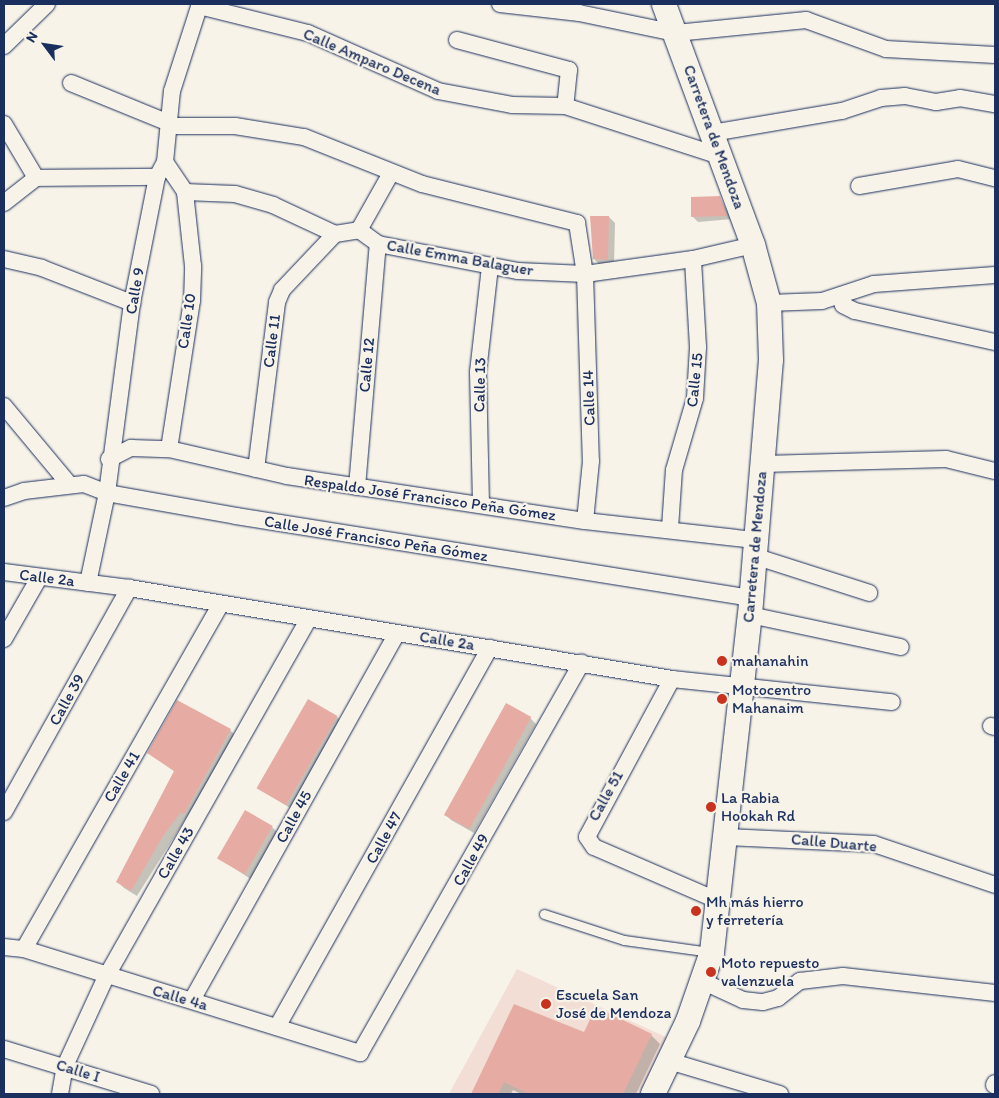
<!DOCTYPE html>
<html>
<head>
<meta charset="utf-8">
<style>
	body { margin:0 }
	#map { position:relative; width:999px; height:1098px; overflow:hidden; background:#f7f3e8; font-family:Itim,sans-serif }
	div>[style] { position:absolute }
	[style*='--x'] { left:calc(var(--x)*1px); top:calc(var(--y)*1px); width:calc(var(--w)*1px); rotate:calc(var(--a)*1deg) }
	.built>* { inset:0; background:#f2ded4 }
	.shadow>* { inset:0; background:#0003 }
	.building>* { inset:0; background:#e6aca4; transform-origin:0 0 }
	.roads { filter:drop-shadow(0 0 1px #1b2f5e) drop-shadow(0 0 1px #1b2f5e) }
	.lane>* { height:9px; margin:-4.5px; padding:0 4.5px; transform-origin:4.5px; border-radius:4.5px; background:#f7f3e8 }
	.street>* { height:16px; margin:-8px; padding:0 8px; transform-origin:8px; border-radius:8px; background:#f7f3e8 }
	.secondary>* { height:24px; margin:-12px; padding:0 12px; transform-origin:12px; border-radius:12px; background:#f7f3e8 }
	.dots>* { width:14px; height:14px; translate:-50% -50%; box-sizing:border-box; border:2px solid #f7f3e8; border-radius:50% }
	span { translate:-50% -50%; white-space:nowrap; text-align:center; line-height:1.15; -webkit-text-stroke:4.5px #f7f3e8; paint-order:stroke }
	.street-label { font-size:16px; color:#1b2f5e }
	.poi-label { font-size:16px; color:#1b2f5e }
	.left { translate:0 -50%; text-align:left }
	.frame { position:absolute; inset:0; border:5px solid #1b2f5e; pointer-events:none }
	.north { position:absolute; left:20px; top:20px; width:50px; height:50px; -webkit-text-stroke:4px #f7f3e8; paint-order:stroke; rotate:301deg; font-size:14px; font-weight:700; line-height:20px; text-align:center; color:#1b2f5e }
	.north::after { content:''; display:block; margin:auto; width:18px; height:22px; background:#1b2f5e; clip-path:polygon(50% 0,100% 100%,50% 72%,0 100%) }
</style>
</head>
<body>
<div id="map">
	<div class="built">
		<div style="clip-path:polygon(517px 969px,668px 1038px,641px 1094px,449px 1094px)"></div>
	</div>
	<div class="shadow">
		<div style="clip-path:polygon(720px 198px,732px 219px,698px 222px,692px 216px)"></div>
		<div style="clip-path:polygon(609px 217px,615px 223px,614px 265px,600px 265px,594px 259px)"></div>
		<div style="clip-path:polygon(337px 717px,343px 722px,295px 811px,258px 788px)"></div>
		<div style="clip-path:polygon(530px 718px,536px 724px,474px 833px,451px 820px,445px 814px)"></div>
		<div style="clip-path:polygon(230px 730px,237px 737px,137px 896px,124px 888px,118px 882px,175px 772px,149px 752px)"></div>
		<div style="clip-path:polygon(272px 827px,278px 833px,255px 882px,222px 860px)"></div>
		<div style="clip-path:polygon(515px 1006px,585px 1034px,651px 1035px,660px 1044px,636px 1094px,521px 1094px,513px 1090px,511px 1094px,473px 1094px)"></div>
	</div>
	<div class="building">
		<div style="clip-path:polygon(720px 196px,727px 216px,691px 217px,691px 197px)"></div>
		<div style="clip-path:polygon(590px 216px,609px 216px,608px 260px,593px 259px)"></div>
		<div style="left:308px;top:699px;width:34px;height:103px;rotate:30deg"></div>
		<div style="clip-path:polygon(177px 700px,231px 729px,184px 814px,181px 812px,163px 836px,131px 891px,116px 882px,174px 771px,147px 753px)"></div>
		<div style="left:506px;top:703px;width:29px;height:128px;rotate:29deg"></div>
		<div style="left:245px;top:810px;width:32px;height:56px;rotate:30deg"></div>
		<div style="clip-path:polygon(514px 1004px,584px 1032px,596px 1007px,652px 1034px,623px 1094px,529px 1094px,504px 1082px,498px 1094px,471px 1094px)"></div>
	</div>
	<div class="roads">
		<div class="lane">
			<div style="--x:544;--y:914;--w:84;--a:18"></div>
			<div style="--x:624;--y:940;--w:88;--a:7.9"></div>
		</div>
		<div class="street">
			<div style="--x:500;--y:4;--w:80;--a:6.5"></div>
			<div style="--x:579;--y:13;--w:99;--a:11.7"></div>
			<div style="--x:676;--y:33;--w:131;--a:-5.7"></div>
			<div style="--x:806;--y:20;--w:85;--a:19.9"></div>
			<div style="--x:886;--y:49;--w:109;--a:3.2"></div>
			<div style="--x:199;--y:6;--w:112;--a:13.9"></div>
			<div style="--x:308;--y:33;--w:142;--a:24"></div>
			<div style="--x:438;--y:91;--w:75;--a:10.7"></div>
			<div style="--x:512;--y:105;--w:53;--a:1.1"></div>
			<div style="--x:565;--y:106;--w:163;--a:17.9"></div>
			<div style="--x:457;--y:40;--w:116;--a:15"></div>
			<div style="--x:569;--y:70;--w:36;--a:96"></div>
			<div style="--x:4;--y:46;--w:60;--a:-44.3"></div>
			<div style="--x:71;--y:83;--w:106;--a:22.2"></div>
			<div style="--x:4;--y:124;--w:63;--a:59.3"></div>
			<div style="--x:169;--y:126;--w:66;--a:0"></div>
			<div style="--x:235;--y:126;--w:70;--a:9.1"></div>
			<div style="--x:304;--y:137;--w:127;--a:21.7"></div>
			<div style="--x:422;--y:184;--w:160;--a:14.1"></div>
			<div style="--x:577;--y:223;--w:52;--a:81.1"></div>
			<div style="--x:585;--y:274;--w:187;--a:88.2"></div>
			<div style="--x:591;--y:461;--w:60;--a:95.7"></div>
			<div style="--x:712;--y:133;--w:132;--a:-9.6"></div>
			<div style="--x:842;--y:111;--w:41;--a:-18.4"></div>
			<div style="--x:881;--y:98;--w:24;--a:-5"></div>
			<div style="--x:905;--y:96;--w:32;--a:11"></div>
			<div style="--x:936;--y:102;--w:24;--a:-9"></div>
			<div style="--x:960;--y:98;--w:36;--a:10"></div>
			<div style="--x:165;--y:162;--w:36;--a:56"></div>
			<div style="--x:185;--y:192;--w:50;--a:2.3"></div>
			<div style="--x:235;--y:194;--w:40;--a:16"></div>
			<div style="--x:273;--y:205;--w:68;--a:25.1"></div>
			<div style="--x:335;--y:234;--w:24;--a:-9"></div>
			<div style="--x:359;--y:230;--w:24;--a:36"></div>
			<div style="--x:378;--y:244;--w:143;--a:10.9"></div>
			<div style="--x:518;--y:271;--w:67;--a:2.6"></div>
			<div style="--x:585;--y:274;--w:109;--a:-7.9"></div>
			<div style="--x:693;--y:259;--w:62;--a:-13.1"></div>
			<div style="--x:859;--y:186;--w:100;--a:-9.7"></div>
			<div style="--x:958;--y:169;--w:38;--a:14"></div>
			<div style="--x:4;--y:203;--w:41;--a:-38"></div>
			<div style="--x:36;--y:178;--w:121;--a:-0.5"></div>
			<div style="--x:359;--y:230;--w:65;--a:-60.7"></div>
			<div style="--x:4;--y:259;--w:39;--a:13"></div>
			<div style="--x:42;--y:268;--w:97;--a:21.3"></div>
			<div style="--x:840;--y:296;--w:9;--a:72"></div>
			<div style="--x:843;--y:305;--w:13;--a:27"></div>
			<div style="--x:855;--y:311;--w:143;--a:12.5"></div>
			<div style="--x:769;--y:303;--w:53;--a:-2.2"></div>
			<div style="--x:822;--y:301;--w:55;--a:-18.1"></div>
			<div style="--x:874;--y:284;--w:121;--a:-4.3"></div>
			<div style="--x:4;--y:406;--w:102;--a:50.2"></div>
			<div style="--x:169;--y:449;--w:150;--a:-81.2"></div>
			<div style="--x:192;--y:301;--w:35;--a:-88"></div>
			<div style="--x:193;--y:266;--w:74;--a:-96.2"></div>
			<div style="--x:109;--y:459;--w:25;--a:-27"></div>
			<div style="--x:131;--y:448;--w:38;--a:2"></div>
			<div style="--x:169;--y:449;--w:121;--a:12.9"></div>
			<div style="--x:287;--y:476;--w:301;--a:8.6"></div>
			<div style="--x:585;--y:521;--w:171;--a:6.4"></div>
			<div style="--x:763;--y:464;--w:183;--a:-1.6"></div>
			<div style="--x:946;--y:459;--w:50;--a:13.8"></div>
			<div style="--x:256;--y:469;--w:168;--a:-82.8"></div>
			<div style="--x:277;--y:302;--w:13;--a:-67"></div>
			<div style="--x:282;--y:290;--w:77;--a:-46.6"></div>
			<div style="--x:357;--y:487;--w:244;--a:-85.1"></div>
			<div style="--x:4;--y:498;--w:21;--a:-19"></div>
			<div style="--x:24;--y:491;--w:60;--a:-6.7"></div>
			<div style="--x:84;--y:484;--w:25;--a:21"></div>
			<div style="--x:107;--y:493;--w:131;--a:10.1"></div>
			<div style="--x:236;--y:516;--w:521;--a:9.05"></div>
			<div style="--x:481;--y:504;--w:132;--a:-91.3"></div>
			<div style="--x:478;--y:372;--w:107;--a:-83.5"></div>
			<div style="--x:670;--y:528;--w:58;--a:-86.1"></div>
			<div style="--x:674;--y:470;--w:75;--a:-73.7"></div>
			<div style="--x:695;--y:398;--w:51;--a:-86.6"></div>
			<div style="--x:698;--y:347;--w:88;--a:-93.3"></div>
			<div style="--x:754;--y:556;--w:121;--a:17.8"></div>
			<div style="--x:4;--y:572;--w:126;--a:7.3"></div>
			<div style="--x:129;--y:588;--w:551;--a:9.51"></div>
			<div style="--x:672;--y:679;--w:221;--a:6"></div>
			<div style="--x:88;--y:583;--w:92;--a:-78.1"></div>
			<div style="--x:107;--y:493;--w:192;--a:-82.5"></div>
			<div style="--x:132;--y:303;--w:128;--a:-78.8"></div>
			<div style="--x:157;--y:177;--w:17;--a:-62"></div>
			<div style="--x:165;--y:162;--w:71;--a:-84.4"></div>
			<div style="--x:172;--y:91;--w:91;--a:-72.2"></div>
			<div style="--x:750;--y:615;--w:154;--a:12"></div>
			<div style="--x:4;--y:639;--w:70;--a:-60.2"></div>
			<div style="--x:672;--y:679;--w:179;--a:118.3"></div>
			<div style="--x:587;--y:837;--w:12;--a:55"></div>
			<div style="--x:594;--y:847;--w:136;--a:23.4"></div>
			<div style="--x:991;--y:726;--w:4;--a:14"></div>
			<div style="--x:4;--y:812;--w:257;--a:-60.8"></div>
			<div style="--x:727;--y:837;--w:147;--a:2.7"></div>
			<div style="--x:874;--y:844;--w:128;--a:18.7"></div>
			<div style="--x:4;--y:947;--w:20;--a:6"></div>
			<div style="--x:24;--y:949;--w:352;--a:17.2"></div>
			<div style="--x:360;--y:1053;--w:449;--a:-60.4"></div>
			<div style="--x:24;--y:949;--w:396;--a:-60.3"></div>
			<div style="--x:704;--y:982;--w:43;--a:24.8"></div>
			<div style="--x:743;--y:1000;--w:20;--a:6"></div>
			<div style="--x:763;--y:1002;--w:16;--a:-15"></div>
			<div style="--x:778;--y:998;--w:28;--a:-38"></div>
			<div style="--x:800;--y:981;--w:43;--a:-6.6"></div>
			<div style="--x:843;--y:976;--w:153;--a:6.4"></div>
			<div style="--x:192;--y:1000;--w:420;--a:-60.8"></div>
			<div style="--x:277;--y:1027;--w:435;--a:-60.7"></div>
			<div style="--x:4;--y:1049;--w:154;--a:17"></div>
			<div style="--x:669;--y:1061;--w:116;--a:16.6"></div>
			<div style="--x:994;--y:1085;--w:2;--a:-63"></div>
			<div style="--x:60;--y:1094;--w:28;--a:-80"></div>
			<div style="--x:65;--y:1066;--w:98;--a:-65.3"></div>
			<div style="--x:106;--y:977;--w:412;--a:-60.5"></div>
		</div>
		<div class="secondary">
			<div style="--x:653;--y:1094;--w:81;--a:-64.4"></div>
			<div style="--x:688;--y:1021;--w:73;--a:-70.8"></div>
			<div style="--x:712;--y:952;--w:339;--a:-83.6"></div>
			<div style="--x:750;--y:615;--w:256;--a:-85.3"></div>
			<div style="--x:771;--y:360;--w:57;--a:-92"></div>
			<div style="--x:769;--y:303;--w:60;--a:-105.4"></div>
			<div style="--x:753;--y:245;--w:257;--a:-110.3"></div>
		</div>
	</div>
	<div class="dots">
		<div style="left:722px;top:661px;background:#c8321e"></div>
		<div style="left:722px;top:699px;background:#c8321e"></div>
		<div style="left:711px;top:807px;background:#c8321e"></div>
		<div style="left:696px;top:911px;background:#c8321e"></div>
		<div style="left:711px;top:972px;background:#c8321e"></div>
		<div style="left:546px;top:1004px;background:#c8321e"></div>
	</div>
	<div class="street-label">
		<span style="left:372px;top:62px;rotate:23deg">Calle Amparo Decena</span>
		<span style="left:714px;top:137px;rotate:70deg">Carretera de Mendoza</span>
		<span style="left:460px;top:258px;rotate:10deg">Calle Emma Balaguer</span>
		<span style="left:135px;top:291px;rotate:-80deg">Calle 9</span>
		<span style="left:187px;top:321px;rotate:-82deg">Calle 10</span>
		<span style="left:272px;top:341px;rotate:-83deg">Calle 11</span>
		<span style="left:367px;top:365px;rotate:-85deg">Calle 12</span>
		<span style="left:695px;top:380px;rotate:-84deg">Calle 15</span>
		<span style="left:480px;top:385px;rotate:-89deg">Calle 13</span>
		<span style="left:589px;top:398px;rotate:-92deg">Calle 14</span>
		<span style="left:430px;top:498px;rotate:8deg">Respaldo José Francisco Peña Gómez</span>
		<span style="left:376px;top:539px;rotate:9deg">Calle José Francisco Peña Gómez</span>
		<span style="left:755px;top:547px;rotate:-85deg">Carretera de Mendoza</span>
		<span style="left:47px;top:578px;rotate:7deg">Calle 2a</span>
		<span style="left:447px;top:641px;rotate:9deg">Calle 2a</span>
		<span style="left:67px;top:700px;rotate:-61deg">Calle 39</span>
		<span style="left:122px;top:777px;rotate:-60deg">Calle 41</span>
		<span style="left:606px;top:796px;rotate:-61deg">Calle 51</span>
		<span style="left:294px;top:817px;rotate:-61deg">Calle 45</span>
		<span style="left:384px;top:838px;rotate:-61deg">Calle 47</span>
		<span style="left:834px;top:843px;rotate:5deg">Calle Duarte</span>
		<span style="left:176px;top:853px;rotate:-60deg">Calle 43</span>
		<span style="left:471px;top:860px;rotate:-61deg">Calle 49</span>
		<span style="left:180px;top:998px;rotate:16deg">Calle 4a</span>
		<span style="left:78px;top:1071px;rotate:17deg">Calle I</span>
	</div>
	<div class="poi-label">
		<span class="left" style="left:732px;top:661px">mahanahin</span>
		<span class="left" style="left:732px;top:699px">Motocentro<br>Mahanaim</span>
		<span class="left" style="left:721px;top:807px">La Rabia<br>Hookah Rd</span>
		<span class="left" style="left:706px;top:911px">Mh más hierro<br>y ferretería</span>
		<span class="left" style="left:721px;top:972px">Moto repuesto<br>valenzuela</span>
		<span class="left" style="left:556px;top:1004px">Escuela San<br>José de Mendoza</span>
	</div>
	<div class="frame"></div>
	<div class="north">N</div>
</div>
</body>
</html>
